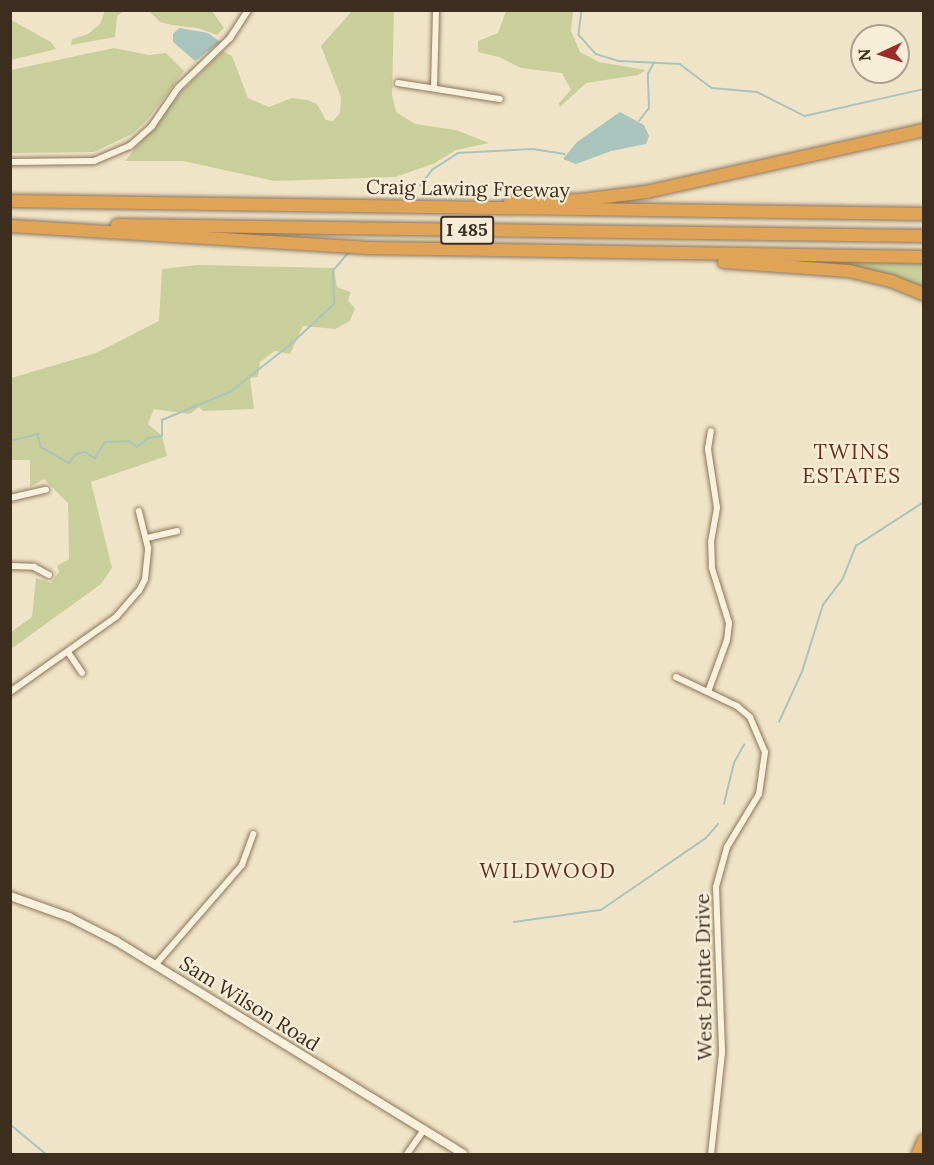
<!DOCTYPE html>
<html>
<head>
<meta charset="utf-8">
<style>
	body { margin:0 }
	#map { position:relative; width:934px; height:1165px; overflow:hidden; background:#f0e4c8; font-family:Lora,serif }
	div>[style] { position:absolute }
	[style*='--x'] { left:calc(var(--x)*1px); top:calc(var(--y)*1px); width:calc(var(--w)*1px); rotate:calc(var(--a)*1deg) }
	.green>* { inset:0; background:#c9cf9b }
	.water>* { inset:0; background:#a9c4bc }
	.stream>* { height:1.5px; margin:-0.75px; padding:0 0.75px; transform-origin:0.75px; border-radius:0.75px; background:#a9c4bc }
	.roads { filter:drop-shadow(0 0 2px #8d765c) drop-shadow(0 0 2px #8d765c) }
	.minor>* { height:6px; margin:-3px; padding:0 3px; transform-origin:3px; border-radius:3px; background:#faf1dc }
	.tertiary>* { height:8px; margin:-4px; padding:0 4px; transform-origin:4px; border-radius:4px; background:#faf1dc }
	.motorway>* { height:12px; margin:-6px; padding:0 6px; transform-origin:6px; border-radius:6px; background:#e0a458 }
	span { translate:-50% -50%; white-space:nowrap; text-align:center; line-height:1.15; -webkit-text-stroke:4.5px #f7eed8; paint-order:stroke }
	.shield-label span { padding:2px 4px; background:#f7eed8; border:2px solid; border-radius:4px; -webkit-text-stroke-width:0 }
	.shield-label { font-size:18px; color:#3d2e20; font-weight:700 }
	.street-label { font-size:20px; color:#3d2e20 }
	.neighbourhood-label { font-size:21px; color:#6b2e1e; letter-spacing:1.5px }
	.frame { position:absolute; inset:0; border:12px solid #3d2e20; pointer-events:none }
	.north { position:absolute; left:850px; top:24px; width:60px; height:60px; box-sizing:border-box; background:#f7eed8; border:2px solid #ada18e; border-radius:50%; rotate:266deg; font-size:16px; font-weight:700; line-height:24px; text-align:center; color:#3d2e20 }
	.north::after { content:''; display:block; margin:auto; width:21px; height:27px; background:#9e2a2b; clip-path:polygon(50% 0,100% 100%,50% 72%,0 100%) }
</style>
</head>
<body>
<div id="map">
	<div class="green">
		<div style="clip-path:polygon(105px 11px,124px 11px,117px 16px,115px 37px,71px 45px,72px 39px,88px 34px,100px 24px)"></div>
		<div style="clip-path:polygon(149px 11px,212px 11px,224px 28px,217px 35px,198px 28px,172px 25px,160px 22px)"></div>
		<div style="clip-path:polygon(352px 11px,394px 11px,392px 95px,396px 112px,415px 124px,456px 130px,489px 143px,456px 150px,433px 164px,395px 177px,274px 181px,183px 161px,125px 161px,183px 90px,223px 51px,232px 56px,248px 98px,269px 107px,292px 98px,307px 100px,317px 104px,326px 120px,333px 121px,340px 113px,341px 97px,321px 46px)"></div>
		<div style="clip-path:polygon(506px 11px,573px 11px,571px 31px,580px 52px,599px 62px,646px 70px,638px 75px,586px 83px,560px 107px,559px 103px,571px 90px,562px 73px,521px 68px,499px 57px,478px 52px,478px 41px,498px 33px)"></div>
		<div style="clip-path:polygon(11px 20px,51px 42px,56px 49px,11px 60px)"></div>
		<div style="clip-path:polygon(114px 48px,149px 55px,166px 53px,184px 71px,147px 120px,132px 134px,94px 152px,11px 153px,11px 70px)"></div>
		<div style="clip-path:polygon(825px 262px,923px 263px,923px 290px,825px 265px)"></div>
		<div style="clip-path:polygon(198px 265px,334px 268px,337px 287px,351px 292px,348px 301px,355px 308px,350px 321px,335px 329px,303px 326px,290px 354px,275px 351px,260px 362px,258px 377px,250px 378px,254px 409px,203px 411px,199px 407px,190px 414px,154px 409px,148px 424px,162px 436px,167px 456px,91px 482px,112px 568px,101px 584px,11px 649px,11px 632px,32px 617px,36px 578px,51px 583px,59px 572px,57px 566px,69px 559px,68px 503px,44px 479px,30px 487px,30px 460px,11px 460px,11px 378px,96px 353px,159px 321px,162px 269px)"></div>
	</div>
	<div class="water">
		<div style="clip-path:polygon(179px 28px,208px 33px,220px 42px,195px 61px,173px 42px,173px 34px)"></div>
		<div style="clip-path:polygon(620px 112px,644px 125px,649px 136px,646px 144px,611px 151px,576px 164px,563px 159px,577px 142px)"></div>
	</div>
	<div class="stream">
		<div style="--x:582;--y:10;--w:25;--a:97"></div>
		<div style="--x:579;--y:35;--w:25;--a:48"></div>
		<div style="--x:596;--y:54;--w:24;--a:17"></div>
		<div style="--x:619;--y:61;--w:61;--a:2.8"></div>
		<div style="--x:680;--y:64;--w:40;--a:37"></div>
		<div style="--x:712;--y:88;--w:45;--a:5.1"></div>
		<div style="--x:757;--y:92;--w:54;--a:26.6"></div>
		<div style="--x:805;--y:116;--w:122;--a:-12.8"></div>
		<div style="--x:639;--y:121;--w:16;--a:-52"></div>
		<div style="--x:649;--y:108;--w:34;--a:-92"></div>
		<div style="--x:648;--y:74;--w:13;--a:-63"></div>
		<div style="--x:420;--y:186;--w:20;--a:-53"></div>
		<div style="--x:432;--y:170;--w:31;--a:-33"></div>
		<div style="--x:458;--y:153;--w:75;--a:-3.1"></div>
		<div style="--x:533;--y:149;--w:32;--a:9"></div>
		<div style="--x:10;--y:441;--w:29;--a:-14"></div>
		<div style="--x:38;--y:434;--w:13;--a:77"></div>
		<div style="--x:41;--y:447;--w:32;--a:30"></div>
		<div style="--x:69;--y:463;--w:11;--a:-52"></div>
		<div style="--x:76;--y:454;--w:9;--a:-13"></div>
		<div style="--x:85;--y:452;--w:12;--a:31"></div>
		<div style="--x:95;--y:458;--w:19;--a:-58"></div>
		<div style="--x:105;--y:442;--w:24;--a:-2"></div>
		<div style="--x:129;--y:441;--w:10;--a:37"></div>
		<div style="--x:137;--y:447;--w:14;--a:-39"></div>
		<div style="--x:148;--y:438;--w:14;--a:-8"></div>
		<div style="--x:162;--y:436;--w:16;--a:-90"></div>
		<div style="--x:162;--y:420;--w:74;--a:-22.4"></div>
		<div style="--x:230;--y:392;--w:76;--a:-38.1"></div>
		<div style="--x:290;--y:345;--w:60;--a:-43"></div>
		<div style="--x:334;--y:304;--w:33;--a:-92"></div>
		<div style="--x:333;--y:271;--w:23;--a:-50"></div>
		<div style="--x:779;--y:722;--w:55;--a:-65.3"></div>
		<div style="--x:802;--y:672;--w:70;--a:-72.6"></div>
		<div style="--x:823;--y:605;--w:34;--a:-53"></div>
		<div style="--x:843;--y:578;--w:35;--a:-68"></div>
		<div style="--x:856;--y:546;--w:81;--a:-32.9"></div>
		<div style="--x:724;--y:804;--w:42;--a:-76.3"></div>
		<div style="--x:734;--y:763;--w:21;--a:-61"></div>
		<div style="--x:514;--y:922;--w:88;--a:-7.9"></div>
		<div style="--x:601;--y:910;--w:127;--a:-34.4"></div>
		<div style="--x:706;--y:838;--w:18;--a:-49"></div>
		<div style="--x:10;--y:1124;--w:47;--a:39.8"></div>
	</div>
	<div class="roads">
		<div class="minor">
			<div style="--x:398;--y:83;--w:103;--a:8.9"></div>
			<div style="--x:434;--y:88;--w:78;--a:-88.5"></div>
			<div style="--x:10;--y:162;--w:84;--a:-0.7"></div>
			<div style="--x:94;--y:161;--w:39;--a:-23"></div>
			<div style="--x:130;--y:146;--w:30;--a:-42"></div>
			<div style="--x:152;--y:126;--w:46;--a:-55.6"></div>
			<div style="--x:178;--y:88;--w:72;--a:-43.9"></div>
			<div style="--x:230;--y:38;--w:33;--a:-57"></div>
			<div style="--x:10;--y:498;--w:37;--a:-13"></div>
			<div style="--x:147;--y:538;--w:31;--a:-13"></div>
			<div style="--x:10;--y:566;--w:24;--a:2"></div>
			<div style="--x:34;--y:567;--w:17;--a:28"></div>
			<div style="--x:68;--y:652;--w:25;--a:56"></div>
			<div style="--x:676;--y:677;--w:68;--a:25.4"></div>
			<div style="--x:737;--y:706;--w:17;--a:40"></div>
			<div style="--x:750;--y:717;--w:38;--a:67"></div>
			<div style="--x:765;--y:752;--w:42;--a:98.1"></div>
			<div style="--x:759;--y:794;--w:62;--a:121.1"></div>
			<div style="--x:727;--y:847;--w:41;--a:105.4"></div>
			<div style="--x:716;--y:887;--w:166;--a:87.9"></div>
			<div style="--x:722;--y:1053;--w:102;--a:96.2"></div>
			<div style="--x:10;--y:692;--w:130;--a:-35.3"></div>
			<div style="--x:116;--y:617;--w:35;--a:-49"></div>
			<div style="--x:139;--y:591;--w:13;--a:-63"></div>
			<div style="--x:145;--y:579;--w:31;--a:-84"></div>
			<div style="--x:148;--y:548;--w:38;--a:-104"></div>
			<div style="--x:708;--y:692;--w:55;--a:-69.9"></div>
			<div style="--x:727;--y:640;--w:17;--a:-83"></div>
			<div style="--x:729;--y:623;--w:58;--a:-107.2"></div>
			<div style="--x:712;--y:568;--w:26;--a:-92"></div>
			<div style="--x:711;--y:542;--w:35;--a:-80"></div>
			<div style="--x:717;--y:508;--w:60;--a:-98.7"></div>
			<div style="--x:708;--y:449;--w:18;--a:-81"></div>
			<div style="--x:156;--y:964;--w:131;--a:-49"></div>
			<div style="--x:242;--y:865;--w:33;--a:-70"></div>
			<div style="--x:407;--y:1154;--w:29;--a:-55"></div>
		</div>
		<div class="tertiary">
			<div style="--x:10;--y:896;--w:63;--a:19.6"></div>
			<div style="--x:69;--y:917;--w:53;--a:27.1"></div>
			<div style="--x:116;--y:941;--w:407;--a:31.5"></div>
		</div>
		<div class="motorway">
			<div style="--x:10;--y:201;--w:914;--a:0.81"></div>
			<div style="--x:510;--y:202;--w:71;--a:-1.6"></div>
			<div style="--x:581;--y:200;--w:65;--a:-7"></div>
			<div style="--x:646;--y:192;--w:285;--a:-12.6"></div>
			<div style="--x:117;--y:225;--w:807;--a:0.78"></div>
			<div style="--x:10;--y:226;--w:360;--a:3.5"></div>
			<div style="--x:369;--y:248;--w:555;--a:0.93"></div>
			<div style="--x:724;--y:262;--w:125;--a:4.1"></div>
			<div style="--x:849;--y:271;--w:43;--a:13.4"></div>
			<div style="--x:891;--y:281;--w:35;--a:22"></div>
			<div style="--x:918;--y:1154;--w:15;--a:-67"></div>
		</div>
	</div>
	<div class="shield-label">
		<span style="left:467px;top:230px">I 485</span>
	</div>
	<div class="street-label">
		<span style="left:468px;top:188px;rotate:1deg">Craig Lawing Freeway</span>
		<span style="left:703px;top:977px;rotate:-91deg">West Pointe Drive</span>
		<span style="left:250px;top:1003px;rotate:32deg">Sam Wilson Road</span>
	</div>
	<div class="neighbourhood-label">
		<span style="left:852px;top:464px">TWINS<br>ESTATES</span>
		<span style="left:548px;top:871px">WILDWOOD</span>
	</div>
	<div class="frame"></div>
	<div class="north">N</div>
</div>
</body>
</html>
